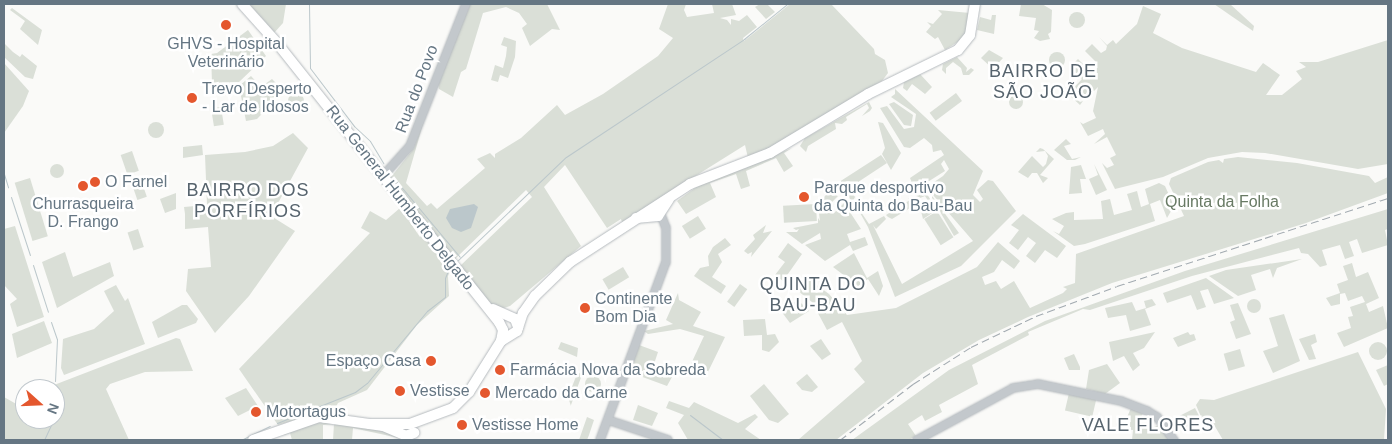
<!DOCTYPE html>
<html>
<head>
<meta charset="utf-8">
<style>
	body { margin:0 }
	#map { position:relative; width:1392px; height:444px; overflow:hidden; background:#fafaf8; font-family:Helvetica,sans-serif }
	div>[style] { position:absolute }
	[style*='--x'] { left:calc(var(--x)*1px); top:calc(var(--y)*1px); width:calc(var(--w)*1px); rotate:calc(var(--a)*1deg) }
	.green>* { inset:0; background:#dadfd7; transform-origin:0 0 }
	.round { border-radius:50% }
	.water>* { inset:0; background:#bbc7cb }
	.stream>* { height:1px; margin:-0.5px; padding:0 0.5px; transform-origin:0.5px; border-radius:0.5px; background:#bbc7cb }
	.roads { filter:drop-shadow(0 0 1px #b5babe) drop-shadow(0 0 1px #b5babe) }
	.minor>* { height:8px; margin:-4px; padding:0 4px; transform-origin:4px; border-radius:4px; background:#c3c8cc }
	.major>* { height:10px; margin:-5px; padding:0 5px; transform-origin:5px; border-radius:5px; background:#fff }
	.rail>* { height:1px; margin-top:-0.5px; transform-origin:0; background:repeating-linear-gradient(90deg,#a2aab0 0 8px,transparent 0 12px) }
	.dots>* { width:14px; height:14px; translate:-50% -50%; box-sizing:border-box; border:2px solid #fff; border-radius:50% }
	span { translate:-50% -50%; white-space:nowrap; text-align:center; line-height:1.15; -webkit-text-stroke:5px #fff; paint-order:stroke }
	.poi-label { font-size:16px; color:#657683 }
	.left { translate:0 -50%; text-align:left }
	.right { translate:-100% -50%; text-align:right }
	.street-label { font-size:16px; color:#657683 }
	.park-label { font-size:16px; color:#687a64 }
	.neighbourhood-label { font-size:18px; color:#57646e; letter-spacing:1px }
	.frame { position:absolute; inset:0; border:5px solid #657683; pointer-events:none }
	.north { position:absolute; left:15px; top:379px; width:50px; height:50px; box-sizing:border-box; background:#fff; border:1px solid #c1c8cd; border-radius:50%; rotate:110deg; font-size:14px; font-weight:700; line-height:20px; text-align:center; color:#657683 }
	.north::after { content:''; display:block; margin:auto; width:18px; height:22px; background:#e4572e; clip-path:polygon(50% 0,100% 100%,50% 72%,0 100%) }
</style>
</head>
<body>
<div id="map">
	<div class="green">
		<div style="clip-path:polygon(249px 4px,286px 4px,283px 23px,274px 33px)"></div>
		<div style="clip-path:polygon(470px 4px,547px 4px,560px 30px,552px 29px,530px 46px,522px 28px,527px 24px,519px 13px,506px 7px,483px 13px,466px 69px,461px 72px,453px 97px,439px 89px,438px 84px)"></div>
		<div style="clip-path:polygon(668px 4px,686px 4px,684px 10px,687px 17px,714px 13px,712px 4px,732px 4px,736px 15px,720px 18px,727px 20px,731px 25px,731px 19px,739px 21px,747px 15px,757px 27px,743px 38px,744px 41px,790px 4px,831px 4px,874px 49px,875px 54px,885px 60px,888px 73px,882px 81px,764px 151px,748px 158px,745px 145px,622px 222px,621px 219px,607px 228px,565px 165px,544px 187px,581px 246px,510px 306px,501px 309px,492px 305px,460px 266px,532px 197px,526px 190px,454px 260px,391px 177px,414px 148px,427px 110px,406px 183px,427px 206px,431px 203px,437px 209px,485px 168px,477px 159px,490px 153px,495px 158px,495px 154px,521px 138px,557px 105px,565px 115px,603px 94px,658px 56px,673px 38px,659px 29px)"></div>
		<div style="clip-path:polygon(760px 4px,767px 4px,775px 12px,766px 19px,755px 7px)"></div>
		<div style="clip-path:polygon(1021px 4px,1042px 4px,1052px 10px,1051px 32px,1048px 34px,1050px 39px,1040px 41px,1034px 38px,1039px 31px,1034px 30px,1036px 18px,1019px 16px)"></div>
		<div style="clip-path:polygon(1214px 4px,1230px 4px,1254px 26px,1253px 31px)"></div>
		<div style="clip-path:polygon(1143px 6px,1161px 14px,1153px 33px,1182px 48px,1256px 72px,1263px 63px,1280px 75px,1266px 95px,1282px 95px,1302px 79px,1296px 71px,1306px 67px,1299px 62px,1318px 62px,1388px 40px,1388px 164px,1358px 169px,1265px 153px,1242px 152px,1208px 158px,1163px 177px,1115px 189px,1102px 163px,1107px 168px,1114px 165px,1110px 158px,1116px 155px,1107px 137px,1094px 144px,1105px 134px,1103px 129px,1088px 136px,1080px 122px,1083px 124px,1096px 118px,1093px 111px,1098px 87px,1094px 91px,1089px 88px,1085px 96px,1077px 88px,1072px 95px,1080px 102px,1083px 101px,1080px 105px,1068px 94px,1082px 79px,1070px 67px,1078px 59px,1090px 71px,1097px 63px,1085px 51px,1092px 44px,1101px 53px,1106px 50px,1107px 46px,1099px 37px,1107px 45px,1113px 40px,1116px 44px,1137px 24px)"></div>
		<div style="clip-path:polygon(12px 8px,42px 30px,38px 45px,20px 29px,25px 21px,10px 10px)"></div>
		<div style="clip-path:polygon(938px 10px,970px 13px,964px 38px,945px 50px,938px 37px,935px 39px,926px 32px,931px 26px,927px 22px,933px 24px,942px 14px)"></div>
		<div class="round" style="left:1069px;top:12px;width:16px;height:16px"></div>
		<div style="clip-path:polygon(992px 15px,996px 15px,994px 34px,977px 30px,980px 17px,991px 20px)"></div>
		<div style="clip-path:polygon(248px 30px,266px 56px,239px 82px,212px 83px,211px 54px,217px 53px)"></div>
		<div style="clip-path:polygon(504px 37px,516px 41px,515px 57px,508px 78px,500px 75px,498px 82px,491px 80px,495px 65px,503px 68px,506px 56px,507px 47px,501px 45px)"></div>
		<div style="clip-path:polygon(4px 43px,13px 52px,20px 57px,22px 54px,37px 66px,33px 79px,25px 77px,4px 57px)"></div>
		<div style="clip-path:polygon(989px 50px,1003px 58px,993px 69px,981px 58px)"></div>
		<div class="round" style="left:1049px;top:52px;width:16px;height:16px"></div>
		<div style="clip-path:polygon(957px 57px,967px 68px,966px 72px,971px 68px,974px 70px,969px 75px,963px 75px,961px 68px,953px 62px,946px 68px,946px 74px,942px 70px,943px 64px)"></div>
		<div style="clip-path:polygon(4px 63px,29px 91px,23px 106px,4px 133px)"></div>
		<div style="clip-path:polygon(920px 74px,932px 87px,925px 94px,912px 84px,907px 91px,903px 88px,904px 82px)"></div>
		<div style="clip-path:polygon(251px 76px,261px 87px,272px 79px,284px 91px,257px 119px,246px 121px,239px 86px)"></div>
		<div style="clip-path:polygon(895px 89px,983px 171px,973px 195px,980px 202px,983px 199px,977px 190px,988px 180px,993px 181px,1016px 211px,961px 266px,895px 297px,868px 227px,855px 204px,836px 184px,881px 155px,887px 163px,849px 188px,855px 197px,853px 201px,859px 205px,864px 204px,860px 207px,857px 206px,869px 224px,884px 216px,886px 219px,876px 229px,873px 225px,902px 284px,973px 241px,927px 188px,918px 193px,943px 176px,949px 169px,944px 160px,941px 164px,945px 171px,915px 190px,910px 178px,944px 155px,941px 150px,933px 152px,932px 145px,924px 138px,910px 148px,904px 147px,880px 108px,887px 106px,904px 129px,914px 127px,916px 114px,891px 97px,895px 94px)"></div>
		<div class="round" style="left:288px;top:93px;width:16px;height:16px"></div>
		<div style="left:956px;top:93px;width:10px;height:33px;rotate:53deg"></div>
		<div class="round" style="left:1009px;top:95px;width:14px;height:14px"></div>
		<div style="clip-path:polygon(869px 102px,872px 108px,870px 111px,862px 116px,869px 108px,867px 104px,846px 117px,847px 120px,842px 124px,835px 123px,836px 129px,808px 146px,806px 152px,800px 146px,805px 138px)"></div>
		<div style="clip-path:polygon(894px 102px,913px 115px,911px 126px,904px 125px,889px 104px)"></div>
		<div style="left:221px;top:107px;width:18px;height:10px;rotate:81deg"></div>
		<div class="round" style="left:148px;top:122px;width:16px;height:16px"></div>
		<div style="clip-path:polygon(878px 122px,883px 123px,901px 153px,891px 170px,882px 154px,885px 148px)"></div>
		<div style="clip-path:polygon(293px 133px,308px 148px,271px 216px,295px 231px,249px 296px,215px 333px,186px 291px,188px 269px,211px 267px,208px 227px,185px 229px,185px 214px,184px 207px,207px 205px,205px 155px,245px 152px,273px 146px)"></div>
		<div style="clip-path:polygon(1066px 139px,1071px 144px,1064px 146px,1072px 159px,1081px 157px,1075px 160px,1067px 160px,1054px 150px)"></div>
		<div style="clip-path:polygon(202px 145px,203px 155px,183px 158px,183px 147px)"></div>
		<div style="clip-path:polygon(792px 148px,784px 153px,793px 166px,784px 172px,776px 158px,746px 171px,750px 186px,741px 189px,736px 174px,710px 183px,716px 197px,686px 214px,677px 201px,699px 185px)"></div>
		<div style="clip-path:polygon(1040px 148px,1043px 149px,1054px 159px,1040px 175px,1048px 178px,1043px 183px,1037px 173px,1032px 173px,1028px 178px,1018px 172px,1032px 156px,1043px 167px,1046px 164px,1048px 156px,1045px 151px,1036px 152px)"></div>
		<div style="left:132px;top:151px;width:21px;height:12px;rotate:71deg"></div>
		<div style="clip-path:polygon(1238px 157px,1297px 163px,1369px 176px,1375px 183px,1388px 177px,1388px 193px,1306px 223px,1112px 283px,1028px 317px,979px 340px,923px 373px,836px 440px,798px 440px,865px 382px,854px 369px,862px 361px,842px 322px,827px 330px,812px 302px,798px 291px,807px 278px,829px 294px,847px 315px,896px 308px,977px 267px,998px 242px,1020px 261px,1014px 269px,1002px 260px,994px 272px,982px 277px,985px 285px,996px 281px,1001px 289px,1014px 281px,1030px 308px,1063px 293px,1067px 289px,1063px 287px,1075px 283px,1076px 254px,1184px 216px,1169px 184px,1171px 178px,1208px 162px,1219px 160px,1223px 163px,1224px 159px)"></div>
		<div class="round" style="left:50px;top:164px;width:14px;height:14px"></div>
		<div style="clip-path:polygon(1094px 164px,1107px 190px,1096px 195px,1089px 179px,1098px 175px)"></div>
		<div style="clip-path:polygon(1081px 165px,1086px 179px,1080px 179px,1082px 193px,1069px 194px,1071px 167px)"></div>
		<div style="left:140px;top:177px;width:21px;height:10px;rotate:71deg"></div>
		<div style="left:30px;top:178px;width:61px;height:16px;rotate:73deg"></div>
		<div style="clip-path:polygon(1159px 183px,1165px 186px,1174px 206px,1167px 218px,1160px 200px,1150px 204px,1155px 221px,1085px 244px,1074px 246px,1053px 231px,1059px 234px,1064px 226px,1052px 219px,1066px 213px,1074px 212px,1074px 220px,1103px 219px,1101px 201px,1110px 199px,1114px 215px,1132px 210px,1127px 194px,1137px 191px,1141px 207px,1149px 204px,1145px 189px)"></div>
		<div style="clip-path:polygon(927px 189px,959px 233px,954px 236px)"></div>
		<div style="clip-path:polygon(831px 190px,838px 196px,827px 207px,833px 214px,844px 203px,861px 229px,847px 234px,850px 242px,865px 237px,868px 245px,853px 251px,850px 245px,825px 261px,805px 245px,821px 239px,820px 233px,802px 244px,786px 232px,797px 232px,799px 229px,796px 230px,793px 228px,818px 223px,818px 218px,820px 221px,818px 206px,821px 209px,826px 206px,821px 200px)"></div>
		<div style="clip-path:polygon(925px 191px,937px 210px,923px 219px,921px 211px,931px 205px,925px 196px,920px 198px,916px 196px)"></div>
		<div style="clip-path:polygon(176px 193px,176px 209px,165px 213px,160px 199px)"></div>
		<div style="clip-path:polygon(908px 198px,912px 200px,910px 208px,892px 219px,888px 217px,886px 215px,910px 200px)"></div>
		<div style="left:816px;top:204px;width:17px;height:33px;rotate:87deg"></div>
		<div style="clip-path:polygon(400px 208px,420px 237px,424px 234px,433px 250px,451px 269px,448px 276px,449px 296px,417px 325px,367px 390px,338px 403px,332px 414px,311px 415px,278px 425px,239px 369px,370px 233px,361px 228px,370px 211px,386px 220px)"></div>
		<div style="clip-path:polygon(1388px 209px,1388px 229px,1385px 230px,1388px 245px,1362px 253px,1357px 239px,1349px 242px,1354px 256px,1345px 259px,1340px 245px,1322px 250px,1327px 265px,1320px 267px,1308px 254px,1301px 253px,1299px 248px,1192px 276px,1090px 310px,1083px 309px,1028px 332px,1029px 335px,972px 365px,978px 384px,939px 405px,942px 412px,925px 421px,922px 415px,908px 424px,916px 436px,909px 440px,852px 440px,949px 370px,1045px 321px,1185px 271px)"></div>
		<div style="left:937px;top:211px;width:31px;height:15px;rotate:58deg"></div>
		<div style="clip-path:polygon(1023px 214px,1066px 246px,1057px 258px,1045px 250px,1035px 263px,1026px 256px,1036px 243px,1028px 237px,1018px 250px,1009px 243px,1019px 230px,1011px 225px)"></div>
		<div style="left:698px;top:216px;width:15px;height:19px;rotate:58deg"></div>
		<div style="clip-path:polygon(766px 225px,763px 233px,772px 231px,751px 257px,752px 252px,748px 254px,744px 251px,755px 239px,753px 235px)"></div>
		<div style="clip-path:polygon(15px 226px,44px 317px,17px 327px,10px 304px,17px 299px,4px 285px,4px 229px)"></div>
		<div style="left:138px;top:229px;width:19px;height:11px;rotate:72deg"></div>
		<div style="clip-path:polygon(725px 238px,731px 245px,718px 254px,722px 262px,712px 277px,726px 286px,721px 294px,694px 276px,700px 268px,709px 266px,708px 256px,713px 247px)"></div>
		<div style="clip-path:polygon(788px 243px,802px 254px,783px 281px,775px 275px,785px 262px,778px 257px)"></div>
		<div style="clip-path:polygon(65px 252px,73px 277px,110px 262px,114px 276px,57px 308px,42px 262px)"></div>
		<div style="clip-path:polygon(854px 253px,867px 278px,878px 271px,883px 286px,879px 296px,868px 279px,858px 286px,833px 267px)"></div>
		<div style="clip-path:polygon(1302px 259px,1277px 268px,1273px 278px,1270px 269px,1251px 275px,1256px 290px,1238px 296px,1209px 276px,1226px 270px)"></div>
		<div style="clip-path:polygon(1352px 263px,1356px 277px,1368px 272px,1379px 298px,1366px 304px,1369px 312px,1383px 306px,1388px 328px,1344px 347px,1337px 333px,1351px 328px,1348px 317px,1353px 316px,1350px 307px,1365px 302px,1362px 296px,1348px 301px,1345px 293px,1340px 294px,1340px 304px,1331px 306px,1326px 298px,1340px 293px,1337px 284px,1348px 280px,1343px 266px)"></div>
		<div style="left:623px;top:267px;width:12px;height:24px;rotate:59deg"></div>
		<div style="clip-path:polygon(1206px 278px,1234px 298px,1214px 304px,1208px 289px,1200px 291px,1206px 307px,1197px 310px,1191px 295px,1167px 303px,1163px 293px)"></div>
		<div style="left:740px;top:284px;width:9px;height:22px;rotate:36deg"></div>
		<div style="clip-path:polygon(116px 285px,125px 301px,128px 298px,145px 344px,64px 375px,61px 368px,63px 339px,94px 329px,114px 311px,104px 291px)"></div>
		<div style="clip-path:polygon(678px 293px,679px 300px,701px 312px,693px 326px,725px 337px,706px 376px,690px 366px,704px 336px,680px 329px,648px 334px,644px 331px,673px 324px,666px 320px)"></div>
		<div class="round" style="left:1247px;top:299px;width:14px;height:14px"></div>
		<div style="clip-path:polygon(1152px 299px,1156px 305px,1145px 309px,1151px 325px,1130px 331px,1126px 315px,1108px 318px,1105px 308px,1132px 302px,1136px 311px,1146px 308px,1144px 301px)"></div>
		<div style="clip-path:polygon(793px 302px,801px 303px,809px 311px,790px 323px,781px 311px)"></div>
		<div style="clip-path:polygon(1238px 303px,1251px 334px,1236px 339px,1230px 322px,1235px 320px,1230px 305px)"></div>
		<div style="clip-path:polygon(182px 305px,187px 305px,198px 319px,196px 323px,158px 338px,152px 322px)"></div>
		<div style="clip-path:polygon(1284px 314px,1300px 361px,1273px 373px,1263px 351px,1278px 346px,1269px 318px)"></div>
		<div style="clip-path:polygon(765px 319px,767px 335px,775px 334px,779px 342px,769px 352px,762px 350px,762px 335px,744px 336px,743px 320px)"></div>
		<div style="clip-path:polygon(44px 321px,52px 343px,17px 358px,12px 334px)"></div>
		<div style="clip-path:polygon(1155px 332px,1144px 348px,1133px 353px,1140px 365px,1133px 371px,1124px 356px,1113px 361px,1109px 342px)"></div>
		<div style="clip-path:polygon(1188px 332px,1190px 335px,1194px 334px,1196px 340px,1178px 347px,1173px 338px)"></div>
		<div style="clip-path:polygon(1315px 334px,1317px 342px,1311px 345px,1316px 359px,1309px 360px,1299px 339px)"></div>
		<div style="clip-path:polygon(176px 338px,180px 339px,193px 371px,145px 372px,110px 384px,106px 389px,129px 440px,4px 440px,4px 397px,25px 409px,25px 419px,55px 419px,54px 385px)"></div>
		<div style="clip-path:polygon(821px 339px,831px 354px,822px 360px,810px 346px)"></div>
		<div class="round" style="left:1369px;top:342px;width:18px;height:18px"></div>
		<div style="clip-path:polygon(561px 342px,578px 348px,577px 357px,558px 349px)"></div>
		<div style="clip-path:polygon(639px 345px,658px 352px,652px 370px,672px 377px,667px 386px,629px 372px)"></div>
		<div style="left:1240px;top:349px;width:18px;height:17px;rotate:74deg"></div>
		<div style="clip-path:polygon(1358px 352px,1386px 409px,1384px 440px,1223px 440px,1210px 418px,1202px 419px,1196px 405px,1200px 399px,1214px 400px)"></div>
		<div style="clip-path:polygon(1074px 354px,1080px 367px,1080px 370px,1069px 370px,1064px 358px)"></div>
		<div style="clip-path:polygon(1107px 364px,1120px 383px,1105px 394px,1086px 389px,1089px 370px)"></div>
		<div style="clip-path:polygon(1388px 365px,1388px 384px,1384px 386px,1376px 370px)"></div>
		<div style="clip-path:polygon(583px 372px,571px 405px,571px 406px,568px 397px,577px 374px)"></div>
		<div style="clip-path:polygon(807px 374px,818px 387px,812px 392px,802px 390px,796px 383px)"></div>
		<div class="round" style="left:585px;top:376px;width:16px;height:16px"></div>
		<div style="clip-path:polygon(764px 384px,789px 414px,778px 423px,769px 420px,750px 396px)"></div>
		<div style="clip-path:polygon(246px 388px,258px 406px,238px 416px,225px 398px)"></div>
		<div style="left:1069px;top:393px;width:28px;height:18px;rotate:13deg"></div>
		<div style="clip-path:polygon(669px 401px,689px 408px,694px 402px,738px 423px,755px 414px,758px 417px,745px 429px,761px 440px,688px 440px,678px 423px,684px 415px,666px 408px)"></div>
		<div style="clip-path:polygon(638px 405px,658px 413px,652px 426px,633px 420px)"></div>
		<div style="clip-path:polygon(1131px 408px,1143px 413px,1137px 426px,1150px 429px,1159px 425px,1170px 440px,1132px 440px,1133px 430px,1119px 429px,1116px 425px,1117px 422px,1124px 424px)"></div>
		<div style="left:1195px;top:408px;width:13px;height:22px;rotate:63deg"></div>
		<div style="clip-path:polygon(587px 417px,594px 420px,589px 435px,587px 440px,579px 440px)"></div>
		<div style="clip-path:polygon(323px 421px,362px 426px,394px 434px,399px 438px,353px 428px,352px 440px,333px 440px,334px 424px,323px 425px,323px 440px,292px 440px,290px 433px,284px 435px,283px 432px)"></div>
	</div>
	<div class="water">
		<div style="clip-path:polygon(474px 204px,478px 207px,471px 228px,461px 232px,452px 228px,446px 218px,450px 209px)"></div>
	</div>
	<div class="stream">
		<div style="--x:309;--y:4;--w:64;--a:89.1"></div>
		<div style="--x:310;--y:68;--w:73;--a:52.8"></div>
		<div style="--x:354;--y:126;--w:22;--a:43"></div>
		<div style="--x:370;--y:141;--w:26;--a:59"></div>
		<div style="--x:4;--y:174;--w:14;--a:73"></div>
		<div style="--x:393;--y:177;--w:104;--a:50.1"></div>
		<div style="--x:11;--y:197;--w:61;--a:71.9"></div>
		<div style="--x:456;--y:262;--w:152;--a:-43.7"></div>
		<div style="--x:566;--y:157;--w:214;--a:-33.5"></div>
		<div style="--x:744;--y:39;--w:55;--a:-39.1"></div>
		<div style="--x:33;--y:265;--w:49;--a:72.3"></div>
		<div style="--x:51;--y:322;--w:18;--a:71"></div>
		<div style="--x:57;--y:339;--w:42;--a:92.7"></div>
		<div style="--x:55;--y:386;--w:20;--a:81"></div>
		<div style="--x:58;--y:406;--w:12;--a:104"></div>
		<div style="--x:690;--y:415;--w:41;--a:37.1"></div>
		<div style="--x:277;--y:423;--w:84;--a:-21.7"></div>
		<div style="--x:355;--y:392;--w:15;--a:-37"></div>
		<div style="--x:367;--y:383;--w:94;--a:-50.2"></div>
		<div style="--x:427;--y:311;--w:23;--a:-38"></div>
		<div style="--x:445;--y:297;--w:19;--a:-90"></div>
		<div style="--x:445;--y:278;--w:11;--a:-68"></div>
		<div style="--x:44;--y:440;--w:23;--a:-65"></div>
		<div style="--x:241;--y:440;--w:32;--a:-26"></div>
	</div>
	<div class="roads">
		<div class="minor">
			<div style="--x:383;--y:176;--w:40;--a:-48"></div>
			<div style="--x:410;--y:146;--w:153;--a:-68.5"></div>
			<div style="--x:608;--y:420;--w:63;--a:18.4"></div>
			<div style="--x:600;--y:440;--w:190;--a:-69.7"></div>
			<div style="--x:666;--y:262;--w:34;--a:-90"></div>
			<div style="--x:666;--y:228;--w:17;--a:-111"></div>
			<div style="--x:917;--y:440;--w:109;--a:-28.4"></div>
			<div style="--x:1013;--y:388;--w:25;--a:-9"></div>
			<div style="--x:1038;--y:384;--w:85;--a:11.6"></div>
			<div style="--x:1121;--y:401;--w:28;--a:21"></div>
			<div style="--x:1147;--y:411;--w:12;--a:31"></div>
			<div style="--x:1157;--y:417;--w:29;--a:54"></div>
		</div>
		<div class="major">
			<div style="--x:242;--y:4;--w:52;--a:48.1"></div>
			<div style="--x:277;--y:43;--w:357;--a:51.5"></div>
			<div style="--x:499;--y:322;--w:9;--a:63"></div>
			<div style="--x:503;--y:330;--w:11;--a:100"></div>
			<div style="--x:636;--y:218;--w:22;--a:-5"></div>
			<div style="--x:658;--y:216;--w:20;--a:-57"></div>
			<div style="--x:493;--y:309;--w:24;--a:24"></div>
			<div style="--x:515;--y:319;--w:9;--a:69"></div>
			<div style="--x:369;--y:424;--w:41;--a:0"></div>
			<div style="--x:410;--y:424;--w:46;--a:-20.4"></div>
			<div style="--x:453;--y:408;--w:23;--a:-45"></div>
			<div style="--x:469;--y:392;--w:60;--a:-57.9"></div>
			<div style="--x:501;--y:341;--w:19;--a:-32"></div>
			<div style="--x:517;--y:331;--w:19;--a:-72"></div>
			<div style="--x:523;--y:313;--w:21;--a:-55"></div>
			<div style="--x:535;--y:296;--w:49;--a:-44.2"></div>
			<div style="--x:570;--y:262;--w:143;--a:-33"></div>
			<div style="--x:690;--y:184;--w:86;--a:-21.2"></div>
			<div style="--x:770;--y:153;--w:114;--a:-31"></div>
			<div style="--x:868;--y:94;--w:100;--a:-26.1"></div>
			<div style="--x:958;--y:50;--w:19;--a:-51"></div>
			<div style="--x:970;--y:35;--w:31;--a:-81"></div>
			<div style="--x:253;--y:440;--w:70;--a:-19.2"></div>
			<div style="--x:319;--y:417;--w:65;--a:8"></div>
			<div style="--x:383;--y:426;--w:25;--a:23"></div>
			<div style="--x:406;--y:436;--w:9;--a:-21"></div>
		</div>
	</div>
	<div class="rail">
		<div style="--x:840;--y:440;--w:92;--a:-37.5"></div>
		<div style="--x:913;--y:384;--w:69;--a:-32.5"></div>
		<div style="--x:971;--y:347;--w:72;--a:-25.5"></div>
		<div style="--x:1036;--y:316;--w:86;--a:-20.3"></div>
		<div style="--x:1117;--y:286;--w:285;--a:-18"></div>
	</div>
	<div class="dots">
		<div style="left:226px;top:25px;background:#e4572e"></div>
		<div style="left:192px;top:98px;background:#e4572e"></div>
		<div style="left:95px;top:182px;background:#e4572e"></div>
		<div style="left:83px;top:186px;background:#e4572e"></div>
		<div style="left:804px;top:197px;background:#e4572e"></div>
		<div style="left:585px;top:308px;background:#e4572e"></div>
		<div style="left:431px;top:361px;background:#e4572e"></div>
		<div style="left:500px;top:370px;background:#e4572e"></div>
		<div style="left:400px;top:391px;background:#e4572e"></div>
		<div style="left:485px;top:393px;background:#e4572e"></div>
		<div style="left:256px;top:412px;background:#e4572e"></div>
		<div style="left:462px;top:425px;background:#e4572e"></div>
	</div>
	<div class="poi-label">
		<span style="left:226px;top:53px">GHVS - Hospital<br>Veterinário</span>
		<span class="left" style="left:202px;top:98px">Trevo Desperto<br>- Lar de Idosos</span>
		<span class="left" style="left:105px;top:182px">O Farnel</span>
		<span class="left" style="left:814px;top:197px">Parque desportivo<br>da Quinta do Bau-Bau</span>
		<span style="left:83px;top:213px">Churrasqueira<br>D. Frango</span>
		<span class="left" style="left:595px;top:308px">Continente<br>Bom Dia</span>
		<span class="right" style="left:421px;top:361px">Espaço Casa</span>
		<span class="left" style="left:510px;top:370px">Farmácia Nova da Sobreda</span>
		<span class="left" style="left:410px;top:391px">Vestisse</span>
		<span class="left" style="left:495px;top:393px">Mercado da Carne</span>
		<span class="left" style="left:266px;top:412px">Motortagus</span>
		<span class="left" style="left:472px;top:425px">Vestisse Home</span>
	</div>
	<div class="street-label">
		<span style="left:417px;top:89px;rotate:-69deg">Rua do Povo</span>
		<span style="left:400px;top:198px;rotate:52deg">Rua General Humberto Delgado</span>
	</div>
	<div class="park-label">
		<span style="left:1222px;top:202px">Quinta da Folha</span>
	</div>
	<div class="neighbourhood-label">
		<span style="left:1043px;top:82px">BAIRRO DE<br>SÃO JOÃO</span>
		<span style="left:248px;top:201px">BAIRRO DOS<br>PORFÍRIOS</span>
		<span style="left:813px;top:295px">QUINTA DO<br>BAU-BAU</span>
		<span style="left:1148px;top:425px">VALE FLORES</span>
	</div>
	<div class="frame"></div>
	<div class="north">N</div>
</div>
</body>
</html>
